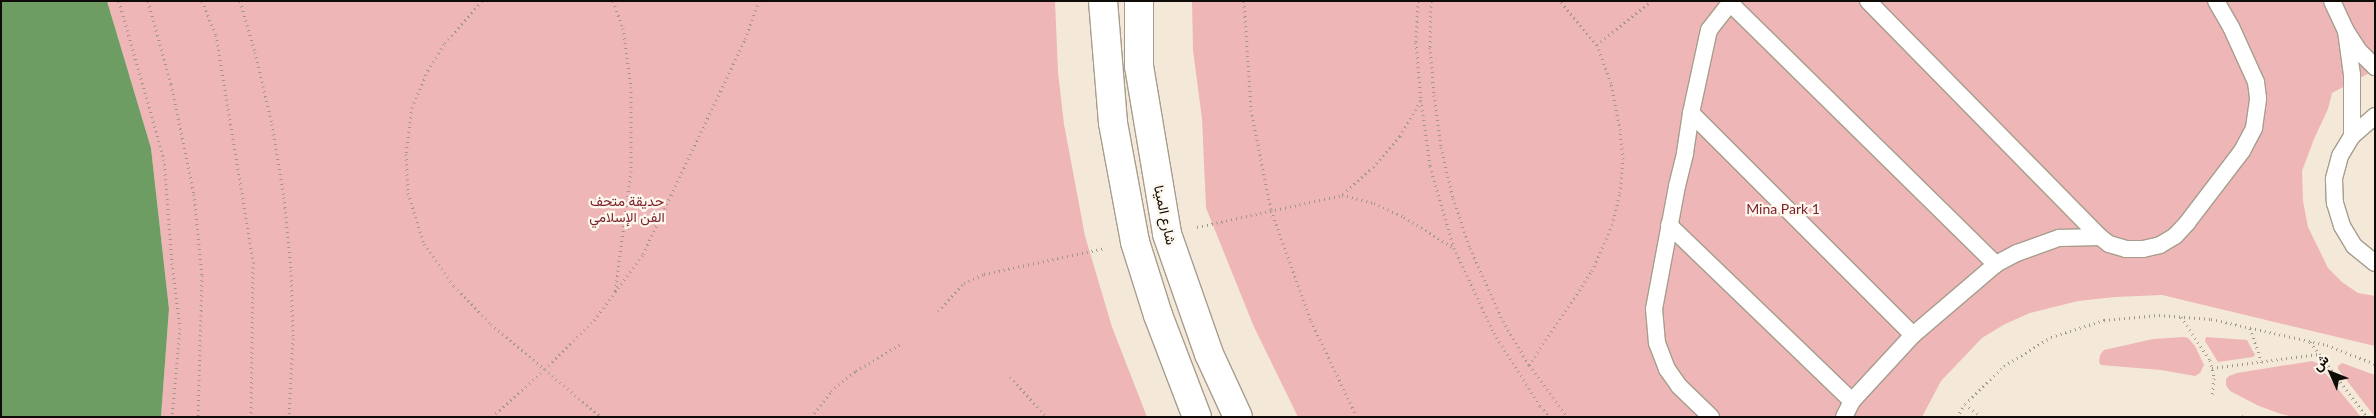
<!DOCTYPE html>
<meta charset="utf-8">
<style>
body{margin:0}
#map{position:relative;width:2376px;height:418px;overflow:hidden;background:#f4e9d8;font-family:Lato,Vazirmatn,sans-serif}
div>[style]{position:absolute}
.green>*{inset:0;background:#eeb6b6}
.water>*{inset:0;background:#6e9d64}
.path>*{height:3px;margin-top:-1.5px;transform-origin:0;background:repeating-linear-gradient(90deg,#9f978a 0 1px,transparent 0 5px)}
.roads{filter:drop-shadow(1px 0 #a79d8d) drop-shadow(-1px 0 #a79d8d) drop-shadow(0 1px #a79d8d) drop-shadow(0 -1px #a79d8d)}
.lane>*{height:16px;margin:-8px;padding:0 8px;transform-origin:8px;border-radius:8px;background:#fff}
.street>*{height:28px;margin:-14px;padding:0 14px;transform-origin:14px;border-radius:14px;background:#fff}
span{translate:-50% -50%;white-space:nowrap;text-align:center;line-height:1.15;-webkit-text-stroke:4.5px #fef7ed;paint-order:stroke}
.park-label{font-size:14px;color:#7b1f29}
.street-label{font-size:14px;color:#0f0c07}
.frame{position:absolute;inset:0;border:2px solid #0f0c07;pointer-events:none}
.north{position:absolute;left:2306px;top:348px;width:50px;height:50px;-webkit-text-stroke:4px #fef7ed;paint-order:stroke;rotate:314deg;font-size:14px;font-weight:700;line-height:20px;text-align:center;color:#0f0c07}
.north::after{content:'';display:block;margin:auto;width:18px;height:22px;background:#0f0c07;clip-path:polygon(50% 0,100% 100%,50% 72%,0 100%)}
</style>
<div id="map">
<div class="green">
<div style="clip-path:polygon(107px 1px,1055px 1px,1058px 72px,1064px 124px,1085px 236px,1112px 327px,1147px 417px,161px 417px,169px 309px,151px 148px)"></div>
<div style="clip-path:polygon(1192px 1px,2375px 1px,2375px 70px,2332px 93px,2328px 109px,2314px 139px,2302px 171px,2303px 201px,2308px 227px,2328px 268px,2342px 282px,2358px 293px,2375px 296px,2375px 346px,2162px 295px,2115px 297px,2078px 301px,2030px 313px,2005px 324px,1982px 338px,1941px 381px,1922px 417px,1298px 417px,1254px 327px,1206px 208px,1202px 119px,1193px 50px)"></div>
<div style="clip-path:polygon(2184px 337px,2188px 338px,2195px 346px,2204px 365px,2200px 373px,2195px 376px,2161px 370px,2101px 365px,2099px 362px,2100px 355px,2104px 350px,2153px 339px)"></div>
<div style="clip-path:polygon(2206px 337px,2247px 340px,2255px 355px,2253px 357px,2218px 362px,2205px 341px)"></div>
<div style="clip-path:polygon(2312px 361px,2317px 363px,2361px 417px,2294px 417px,2281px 414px,2259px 406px,2230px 391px,2226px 385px,2226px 379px,2229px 376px,2237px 373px)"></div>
<div style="clip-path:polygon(2342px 363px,2375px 375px,2375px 417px,2338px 369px,2338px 366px)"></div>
</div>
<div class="water">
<div style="clip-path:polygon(1px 1px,107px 1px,151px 148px,169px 309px,161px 417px,1px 417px)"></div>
</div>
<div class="path">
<div style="left:119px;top:1px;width:164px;rotate:74.1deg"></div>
<div style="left:164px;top:159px;width:104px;rotate:85.6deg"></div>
<div style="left:172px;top:263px;width:65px;rotate:83deg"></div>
<div style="left:180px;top:328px;width:89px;rotate:95.1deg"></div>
<div style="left:148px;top:1px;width:86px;rotate:74.5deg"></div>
<div style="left:171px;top:84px;width:112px;rotate:78.2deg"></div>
<div style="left:194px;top:194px;width:81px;rotate:84.4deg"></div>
<div style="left:202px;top:275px;width:142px;rotate:91.6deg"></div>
<div style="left:202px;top:1px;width:37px;rotate:68deg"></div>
<div style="left:216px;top:35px;width:230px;rotate:80.7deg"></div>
<div style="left:253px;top:262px;width:155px;rotate:90.7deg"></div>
<div style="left:240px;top:1px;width:53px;rotate:73.6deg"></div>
<div style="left:255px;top:52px;width:74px;rotate:76.7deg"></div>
<div style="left:272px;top:124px;width:74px;rotate:80.7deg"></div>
<div style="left:284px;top:197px;width:73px;rotate:84.5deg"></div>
<div style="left:291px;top:270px;width:68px;rotate:88.3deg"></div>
<div style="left:293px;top:338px;width:79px;rotate:92.9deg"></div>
<div style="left:482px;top:1px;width:57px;rotate:131.5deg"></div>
<div style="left:444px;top:44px;width:31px;rotate:122deg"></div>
<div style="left:428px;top:70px;width:40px;rotate:113.4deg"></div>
<div style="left:412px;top:107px;width:47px;rotate:97.3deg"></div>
<div style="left:406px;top:154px;width:39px;rotate:87deg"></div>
<div style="left:408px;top:193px;width:53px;rotate:72.6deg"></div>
<div style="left:424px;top:244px;width:52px;rotate:54.5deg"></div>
<div style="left:454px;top:286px;width:53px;rotate:45.8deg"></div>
<div style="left:491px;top:324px;width:144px;rotate:40.2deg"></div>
<div style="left:613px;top:1px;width:29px;rotate:70deg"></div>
<div style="left:623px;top:28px;width:60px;rotate:82.3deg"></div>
<div style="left:631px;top:87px;width:84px;rotate:90deg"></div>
<div style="left:631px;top:171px;width:123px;rotate:97.5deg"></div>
<div style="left:1244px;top:1px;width:109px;rotate:86.3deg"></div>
<div style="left:1251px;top:110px;width:102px;rotate:78.7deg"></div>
<div style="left:1271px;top:210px;width:118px;rotate:70.2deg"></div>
<div style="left:1311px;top:321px;width:106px;rotate:64.4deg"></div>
<div style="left:1418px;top:1px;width:41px;rotate:92.8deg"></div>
<div style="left:1416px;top:42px;width:58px;rotate:85.1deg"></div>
<div style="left:1421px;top:100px;width:67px;rotate:82.2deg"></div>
<div style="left:1430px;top:166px;width:85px;rotate:73.7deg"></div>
<div style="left:1454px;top:248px;width:94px;rotate:64.8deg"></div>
<div style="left:1494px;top:333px;width:86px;rotate:57.8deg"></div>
<div style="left:1540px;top:406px;width:15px;rotate:48deg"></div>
<div style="left:1431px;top:1px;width:46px;rotate:91.2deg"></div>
<div style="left:1430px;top:47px;width:48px;rotate:85.2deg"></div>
<div style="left:1434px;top:95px;width:52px;rotate:82.3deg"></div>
<div style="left:1441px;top:147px;width:52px;rotate:76.8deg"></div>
<div style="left:1453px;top:198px;width:53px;rotate:71.2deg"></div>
<div style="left:1470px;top:248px;width:80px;rotate:65.7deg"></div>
<div style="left:1503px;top:321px;width:51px;rotate:59.4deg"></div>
<div style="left:1529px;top:365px;width:64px;rotate:53.8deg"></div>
<div style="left:1597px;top:45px;width:70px;rotate:-39.2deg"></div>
<div style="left:1343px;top:194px;width:40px;rotate:-42deg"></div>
<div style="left:1373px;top:167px;width:41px;rotate:-48.9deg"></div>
<div style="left:1400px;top:136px;width:42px;rotate:-59.7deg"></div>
<div style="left:1197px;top:227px;width:148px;rotate:-12.4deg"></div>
<div style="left:1342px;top:195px;width:33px;rotate:14deg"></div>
<div style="left:1374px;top:203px;width:33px;rotate:25deg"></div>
<div style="left:1404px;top:217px;width:59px;rotate:31.8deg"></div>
<div style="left:938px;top:311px;width:38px;rotate:-47deg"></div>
<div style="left:964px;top:283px;width:22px;rotate:-24deg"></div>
<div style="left:984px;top:274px;width:124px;rotate:-12.1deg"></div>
<div style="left:2181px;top:317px;width:52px;rotate:56deg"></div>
<div style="left:2210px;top:360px;width:18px;rotate:77deg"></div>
<div style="left:2214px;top:378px;width:19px;rotate:96deg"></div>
<div style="left:2250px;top:328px;width:36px;rotate:71deg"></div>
<div style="left:2310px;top:342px;width:94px;rotate:52.8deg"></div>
<div style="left:1529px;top:365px;width:113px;rotate:-56.2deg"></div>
<div style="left:1592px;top:271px;width:50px;rotate:-66.5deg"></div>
<div style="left:1612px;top:225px;width:33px;rotate:-76deg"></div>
<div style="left:1620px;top:193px;width:34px;rotate:-85deg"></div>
<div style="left:1623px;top:159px;width:29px;rotate:-96deg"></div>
<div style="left:1620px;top:130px;width:48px;rotate:-100.8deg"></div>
<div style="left:1611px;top:83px;width:40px;rotate:-110.2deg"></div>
<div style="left:1597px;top:45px;width:57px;rotate:-130.1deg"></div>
<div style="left:2212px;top:368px;width:108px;rotate:-7.5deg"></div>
<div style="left:1010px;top:377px;width:54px;rotate:47.2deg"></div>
<div style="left:1965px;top:404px;width:21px;rotate:37deg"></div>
<div style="left:2242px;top:416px;width:4px;rotate:14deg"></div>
<div style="left:492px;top:417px;width:72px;rotate:-42.2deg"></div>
<div style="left:545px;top:369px;width:69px;rotate:-45deg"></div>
<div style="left:594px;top:320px;width:82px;rotate:-53.4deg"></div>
<div style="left:643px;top:254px;width:238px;rotate:-64.6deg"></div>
<div style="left:745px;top:39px;width:40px;rotate:-69.8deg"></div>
<div style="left:811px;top:417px;width:33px;rotate:-52deg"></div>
<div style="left:831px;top:391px;width:32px;rotate:-39deg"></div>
<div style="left:856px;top:371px;width:54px;rotate:-31.3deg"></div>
<div style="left:1957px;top:417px;width:15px;rotate:-58deg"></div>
<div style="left:1965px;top:404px;width:54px;rotate:-44.3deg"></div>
<div style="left:2004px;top:366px;width:55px;rotate:-31.7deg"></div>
<div style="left:2051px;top:337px;width:56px;rotate:-17.8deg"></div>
<div style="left:2104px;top:320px;width:55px;rotate:-5.2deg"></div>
<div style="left:2159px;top:315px;width:52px;rotate:4.4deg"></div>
<div style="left:2211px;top:319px;width:119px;rotate:12.6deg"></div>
<div style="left:2327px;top:345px;width:52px;rotate:21.6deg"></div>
</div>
<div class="roads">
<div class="lane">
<div style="left:1868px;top:1px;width:331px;rotate:45.5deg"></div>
<div style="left:2100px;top:237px;width:11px;rotate:38deg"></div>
<div style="left:2109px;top:244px;width:18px;rotate:16deg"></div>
<div style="left:2126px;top:249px;width:17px"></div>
<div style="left:2143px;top:249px;width:17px;rotate:-13deg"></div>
<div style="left:2160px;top:245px;width:17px;rotate:-31deg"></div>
<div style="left:2175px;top:236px;width:18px;rotate:-47deg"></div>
<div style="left:2187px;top:223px;width:91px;rotate:-52.6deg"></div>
<div style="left:2242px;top:151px;width:26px;rotate:-62deg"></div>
<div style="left:2254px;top:128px;width:30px;rotate:-82deg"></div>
<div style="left:2258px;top:98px;width:16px;rotate:-97deg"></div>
<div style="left:2256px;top:82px;width:60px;rotate:-114.4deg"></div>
<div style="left:2231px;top:27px;width:30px;rotate:-120deg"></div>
<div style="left:2332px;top:1px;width:33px;rotate:65deg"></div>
<div style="left:2346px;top:31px;width:24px;rotate:57deg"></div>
<div style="left:2359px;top:51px;width:23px;rotate:45deg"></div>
<div style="left:2346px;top:31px;width:44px;rotate:82.2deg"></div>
<div style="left:2352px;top:75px;width:61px;rotate:90deg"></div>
<div style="left:1691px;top:113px;width:314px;rotate:45deg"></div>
<div style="left:2375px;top:116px;width:30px;rotate:139deg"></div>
<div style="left:2352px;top:136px;width:23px;rotate:121deg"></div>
<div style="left:2340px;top:156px;width:24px;rotate:105deg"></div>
<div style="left:2334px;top:179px;width:24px;rotate:88deg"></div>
<div style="left:2335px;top:203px;width:24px;rotate:73deg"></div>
<div style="left:2342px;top:226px;width:23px;rotate:59deg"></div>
<div style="left:2354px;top:246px;width:27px;rotate:39deg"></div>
<div style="left:1669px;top:225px;width:254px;rotate:43.9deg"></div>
<div style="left:1711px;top:417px;width:45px;rotate:-135.9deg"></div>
<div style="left:1679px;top:386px;width:21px;rotate:-125deg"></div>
<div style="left:1667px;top:369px;width:28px;rotate:-111deg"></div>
<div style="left:1657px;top:343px;width:34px;rotate:-95deg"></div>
<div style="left:1654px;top:309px;width:125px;rotate:-79.4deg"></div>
<div style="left:1677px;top:186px;width:34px;rotate:-76deg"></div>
<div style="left:1685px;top:153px;width:40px;rotate:-81.5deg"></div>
<div style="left:1691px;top:113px;width:85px;rotate:-77.8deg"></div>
<div style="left:1709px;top:30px;width:34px;rotate:-52deg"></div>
<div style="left:1730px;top:3px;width:373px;rotate:44.5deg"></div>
<div style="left:1844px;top:417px;width:18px;rotate:-63deg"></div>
<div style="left:1852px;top:401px;width:90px;rotate:-47.3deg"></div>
<div style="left:1913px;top:335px;width:109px;rotate:-40.5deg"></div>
<div style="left:1996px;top:264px;width:24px;rotate:-28deg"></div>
<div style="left:2017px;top:253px;width:45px;rotate:-19.7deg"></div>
<div style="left:2059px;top:238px;width:41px;rotate:-1.4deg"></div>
</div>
<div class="street">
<div style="left:1103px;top:1px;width:122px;rotate:85.3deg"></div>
<div style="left:1113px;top:123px;width:121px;rotate:79.5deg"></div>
<div style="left:1135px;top:242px;width:77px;rotate:72.5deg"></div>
<div style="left:1158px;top:315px;width:109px;rotate:69.1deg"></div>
<div style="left:1139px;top:1px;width:65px;rotate:90deg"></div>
<div style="left:1139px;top:66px;width:170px;rotate:80.5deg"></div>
<div style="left:1167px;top:234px;width:127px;rotate:70.7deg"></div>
<div style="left:1209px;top:354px;width:69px;rotate:65.3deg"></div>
</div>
</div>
<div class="park-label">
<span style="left:627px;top:209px">حديقة متحف<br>الفن الإسلامي</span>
<span style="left:1783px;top:209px">Mina Park 1</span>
</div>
<div class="street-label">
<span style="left:1165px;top:215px;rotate:78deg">شارع المينا</span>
</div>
<div class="frame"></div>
<div class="north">ش</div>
</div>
